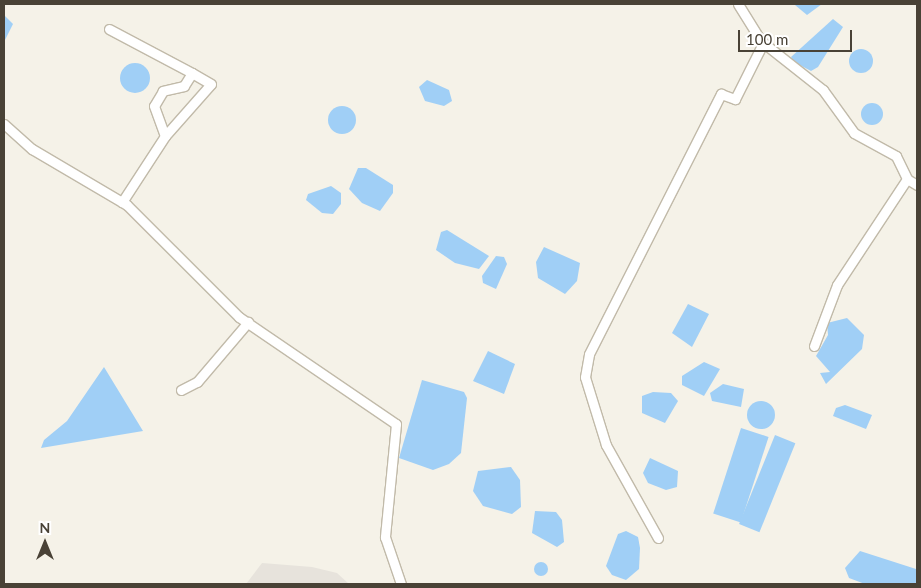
<!DOCTYPE html>
<style>
body{margin:0}
#map{position:relative;width:921px;height:588px;overflow:hidden;background:#f5f2e8;font-family:Lato,sans-serif}
div>[style]{position:absolute}
.industrial>*{inset:0;background:#e7e3dc}
.water>*{inset:0;background:#a0cff6;transform-origin:0 0}
.round{border-radius:50%}
.roads{filter:drop-shadow(1px 0 #c1baa9) drop-shadow(-1px 0 #c1baa9) drop-shadow(0 1px #c1baa9) drop-shadow(0 -1px #c1baa9)}
.minor>*{height:9px;margin:-4.5px;padding:0 4.5px;transform-origin:4.5px;border-radius:4.5px;background:#fff}
span{translate:-50% -50%;white-space:nowrap;text-align:center;line-height:1.15;-webkit-text-stroke:5px #fff;paint-order:stroke}
.frame{position:absolute;inset:0;border:5px solid #494236;pointer-events:none}
.north{position:absolute;left:20px;top:518px;width:50px;height:50px;-webkit-text-stroke:4px #fff;paint-order:stroke;rotate:0deg;font-size:14px;font-weight:700;line-height:20px;text-align:center;color:#494236}
.north::after{content:'';display:block;margin:auto;width:18px;height:22px;background:#494236;clip-path:polygon(50% 0,100% 100%,50% 72%,0 100%)}
.scale{position:absolute;left:738px;top:30px;width:114px;height:22px;box-sizing:border-box;border:2px solid #494236;border-top:0;padding-left:6px;font-size:15px;line-height:18px;white-space:nowrap;color:#494236;-webkit-text-stroke:4px #fff;paint-order:stroke}
</style>
<div id="map">
<div class="industrial">
<div style="clip-path:polygon(262px 563px,312px 567px,337px 573px,349px 584px,246px 584px)"></div>
</div>
<div class="water">
<div style="clip-path:polygon(822px 4px,807px 15px,795px 5px,795px 4px)"></div>
<div style="clip-path:polygon(4px 15px,13px 24px,4px 42px)"></div>
<div style="clip-path:polygon(833px 19px,843px 27px,818px 67px,811px 71px,794px 62px,791px 57px)"></div>
<div class="round" style="left:849px;top:49px;width:24px;height:24px"></div>
<div class="round" style="left:120px;top:63px;width:30px;height:30px"></div>
<div style="clip-path:polygon(427px 80px,449px 90px,452px 101px,444px 106px,425px 101px,419px 87px)"></div>
<div class="round" style="left:861px;top:103px;width:22px;height:22px"></div>
<div class="round" style="left:328px;top:106px;width:28px;height:28px"></div>
<div style="clip-path:polygon(358px 168px,366px 168px,393px 185px,393px 193px,380px 211px,362px 203px,349px 189px)"></div>
<div style="clip-path:polygon(331px 186px,341px 193px,341px 204px,333px 214px,322px 213px,306px 200px,308px 194px)"></div>
<div style="clip-path:polygon(447px 230px,489px 256px,479px 269px,455px 263px,436px 250px,441px 232px)"></div>
<div style="clip-path:polygon(544px 247px,580px 263px,577px 281px,565px 294px,538px 278px,536px 262px)"></div>
<div style="clip-path:polygon(496px 256px,504px 257px,507px 264px,496px 289px,483px 283px,482px 276px)"></div>
<div style="clip-path:polygon(688px 304px,709px 314px,692px 347px,672px 333px)"></div>
<div style="clip-path:polygon(847px 318px,864px 335px,862px 349px,826px 384px,820px 373px,830px 372px,816px 356px,828px 335px,827px 323px)"></div>
<div style="clip-path:polygon(488px 351px,515px 364px,504px 394px,473px 381px)"></div>
<div style="clip-path:polygon(704px 362px,720px 369px,704px 396px,682px 385px,682px 376px)"></div>
<div style="clip-path:polygon(104px 367px,143px 431px,41px 448px,44px 440px,67px 421px)"></div>
<div style="clip-path:polygon(422px 380px,464px 392px,467px 398px,461px 453px,449px 464px,433px 470px,399px 458px)"></div>
<div style="clip-path:polygon(723px 384px,744px 389px,741px 407px,712px 401px,710px 393px)"></div>
<div style="clip-path:polygon(653px 392px,671px 393px,678px 401px,665px 423px,642px 413px,642px 396px)"></div>
<div class="round" style="left:747px;top:401px;width:28px;height:28px"></div>
<div style="clip-path:polygon(845px 405px,872px 415px,866px 429px,833px 416px,836px 408px)"></div>
<div style="left:741px;top:428px;width:29px;height:90px;rotate:18deg"></div>
<div style="left:775px;top:435px;width:22px;height:96px;rotate:22deg"></div>
<div style="clip-path:polygon(650px 458px,678px 471px,677px 487px,666px 490px,648px 483px,643px 473px)"></div>
<div style="clip-path:polygon(511px 467px,520px 480px,521px 507px,512px 514px,483px 506px,473px 491px,478px 471px)"></div>
<div style="clip-path:polygon(535px 511px,556px 512px,562px 520px,564px 542px,557px 547px,532px 533px)"></div>
<div style="clip-path:polygon(626px 531px,638px 537px,640px 548px,639px 569px,626px 580px,612px 575px,606px 566px,618px 534px)"></div>
<div style="clip-path:polygon(860px 551px,916px 569px,916px 584px,865px 584px,849px 578px,845px 568px)"></div>
<div class="round" style="left:534px;top:562px;width:14px;height:14px"></div>
</div>
<div class="roads">
<div class="minor">
<div style="left:738px;top:4px;width:44px;rotate:58.1deg"></div>
<div style="left:761px;top:41px;width:79px;rotate:38.3deg"></div>
<div style="left:823px;top:90px;width:53px;rotate:54.2deg"></div>
<div style="left:854px;top:133px;width:48px;rotate:28.7deg"></div>
<div style="left:896px;top:156px;width:25px;rotate:64deg"></div>
<div style="left:907px;top:179px;width:12px;rotate:31deg"></div>
<div style="left:109px;top:29px;width:94px;rotate:27.9deg"></div>
<div style="left:192px;top:73px;width:15px;rotate:122deg"></div>
<div style="left:184px;top:86px;width:22px;rotate:167deg"></div>
<div style="left:163px;top:91px;width:17px;rotate:121deg"></div>
<div style="left:154px;top:106px;width:32px;rotate:70deg"></div>
<div style="left:165px;top:136px;width:79px;rotate:123.1deg"></div>
<div style="left:4px;top:124px;width:38px;rotate:42deg"></div>
<div style="left:32px;top:149px;width:110px;rotate:30.5deg"></div>
<div style="left:127px;top:205px;width:158px;rotate:45deg"></div>
<div style="left:239px;top:317px;width:190px;rotate:34.3deg"></div>
<div style="left:396px;top:424px;width:114px;rotate:95.6deg"></div>
<div style="left:385px;top:537px;width:50px;rotate:71.2deg"></div>
<div style="left:165px;top:136px;width:69px;rotate:-48.5deg"></div>
<div style="left:211px;top:84px;width:22px;rotate:-150deg"></div>
<div style="left:814px;top:346px;width:65px;rotate:-69.3deg"></div>
<div style="left:837px;top:285px;width:127px;rotate:-56.6deg"></div>
<div style="left:181px;top:390px;width:18px;rotate:-27deg"></div>
<div style="left:197px;top:382px;width:79px;rotate:-49.6deg"></div>
<div style="left:658px;top:538px;width:107px;rotate:-119.2deg"></div>
<div style="left:606px;top:445px;width:71px;rotate:-107.2deg"></div>
<div style="left:585px;top:377px;width:23px;rotate:-80deg"></div>
<div style="left:589px;top:354px;width:292px;rotate:-63.1deg"></div>
<div style="left:721px;top:94px;width:15px;rotate:20deg"></div>
<div style="left:735px;top:99px;width:63px;rotate:-63.4deg"></div>
</div>
</div>
<div class="frame"></div>
<div class="north">N</div>
<div class="scale">100 m</div>
</div>
